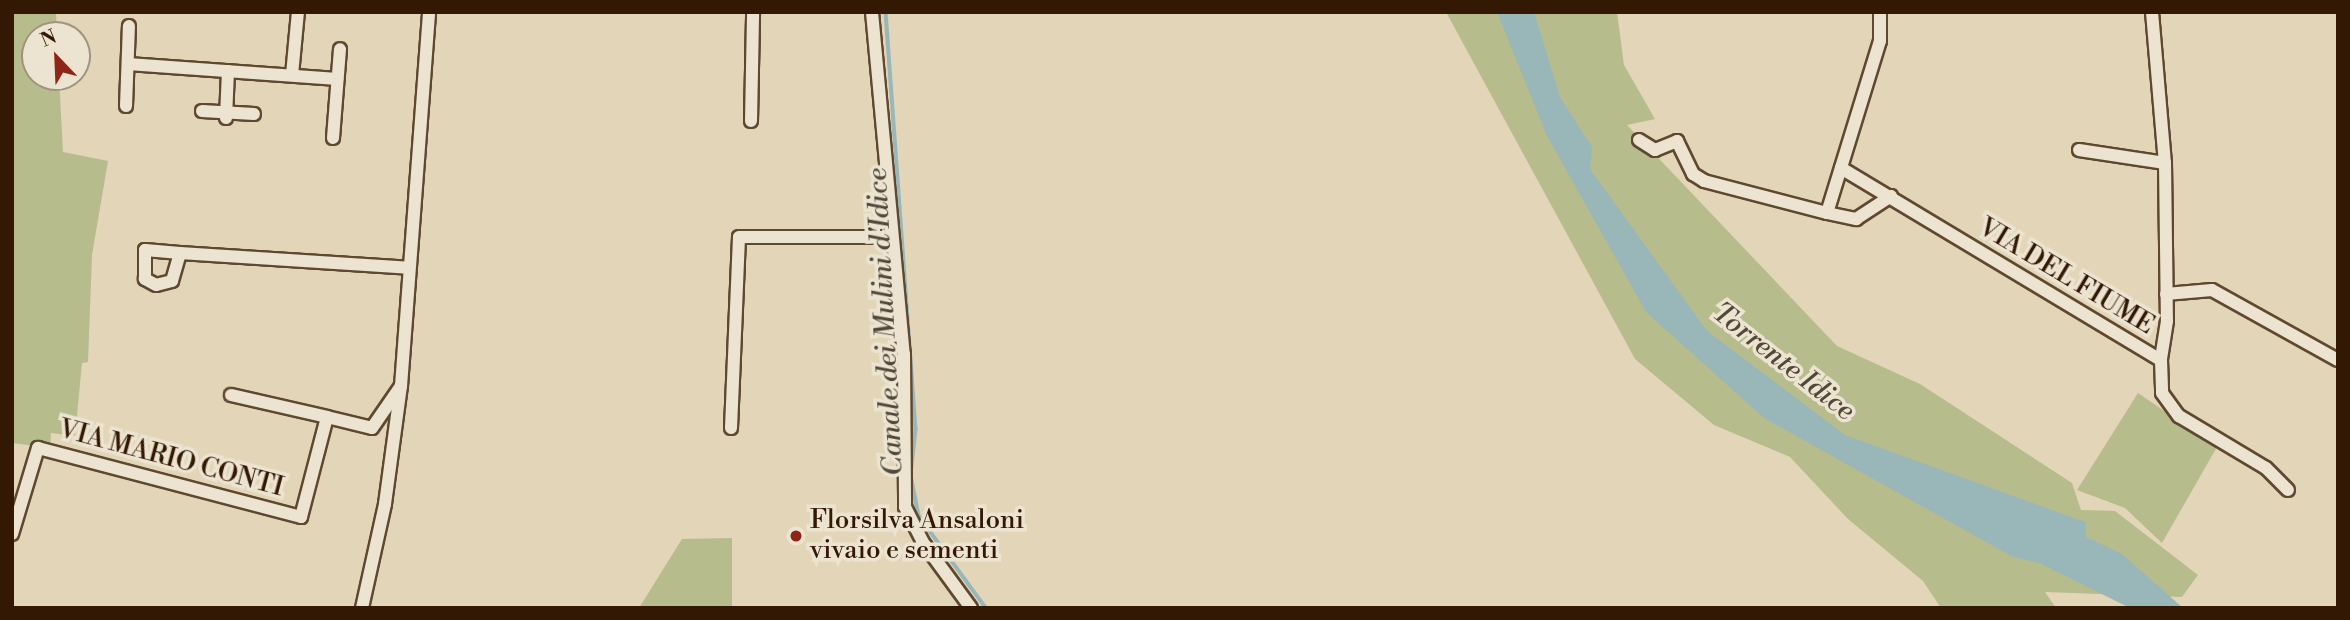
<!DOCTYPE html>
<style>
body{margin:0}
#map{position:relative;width:2350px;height:620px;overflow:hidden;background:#e2d5b8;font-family:"Libre Bodoni",serif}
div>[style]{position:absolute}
.green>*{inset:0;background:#b7bc8c}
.water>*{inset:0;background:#99b6b9}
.stream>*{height:3.5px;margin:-1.75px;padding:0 1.75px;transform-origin:1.75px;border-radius:1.75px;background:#99b6b9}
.roads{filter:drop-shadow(2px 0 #5f4830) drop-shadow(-2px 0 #5f4830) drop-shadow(0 2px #5f4830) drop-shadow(0 -2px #5f4830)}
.minor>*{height:12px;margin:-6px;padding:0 6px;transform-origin:6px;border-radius:6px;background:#ece4d1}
.dots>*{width:19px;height:19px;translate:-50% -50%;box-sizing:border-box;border:4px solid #ece4d1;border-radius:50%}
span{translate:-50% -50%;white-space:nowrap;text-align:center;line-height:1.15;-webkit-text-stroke:7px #ece4d1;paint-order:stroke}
.street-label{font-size:26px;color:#331903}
.poi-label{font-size:26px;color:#331903}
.left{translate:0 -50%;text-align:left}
.water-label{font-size:28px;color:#52483a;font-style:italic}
.frame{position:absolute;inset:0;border:14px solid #331903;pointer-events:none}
.north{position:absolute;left:21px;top:21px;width:70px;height:70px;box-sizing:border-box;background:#ece4d1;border:2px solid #a2937f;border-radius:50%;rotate:337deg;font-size:19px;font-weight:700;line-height:28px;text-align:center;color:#331903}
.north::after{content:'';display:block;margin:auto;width:24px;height:32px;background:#8f2418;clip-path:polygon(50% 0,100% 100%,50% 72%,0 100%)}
</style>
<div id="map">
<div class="green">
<div style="clip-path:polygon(12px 12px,56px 12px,57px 35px,35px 35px,35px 77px,59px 77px,63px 152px,108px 161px,92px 255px,88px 362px,82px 363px,75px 436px,51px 433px,50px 448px,12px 443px)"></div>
<div style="clip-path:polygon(1446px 12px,1617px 12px,1624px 65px,1655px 119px,1627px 125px,1837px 346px,1920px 384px,2072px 483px,2081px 510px,2115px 511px,2198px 575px,2182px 597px,2045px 592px,2056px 608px,1941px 608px,1923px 581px,1848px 519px,1790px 457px,1714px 425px,1635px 359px)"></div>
<div style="clip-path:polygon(2138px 393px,2217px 447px,2162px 543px,2125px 508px,2077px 490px)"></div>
<div style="clip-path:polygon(732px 538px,732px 608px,639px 608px,682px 539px)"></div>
</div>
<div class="water">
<div style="clip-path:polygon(1497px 12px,1534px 12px,1560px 97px,1592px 147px,1590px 169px,1707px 331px,1845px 435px,2085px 522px,2086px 537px,2122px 554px,2183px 608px,2130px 608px,2039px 563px,2013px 557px,1764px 418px,1646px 312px,1547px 136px)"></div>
</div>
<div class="stream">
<div style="left:886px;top:12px;width:418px;rotate:85.9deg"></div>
<div style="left:916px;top:429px;width:46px;rotate:96.2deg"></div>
<div style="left:911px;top:475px;width:42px;rotate:79deg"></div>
<div style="left:919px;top:516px;width:114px;rotate:53.9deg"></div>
</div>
<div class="roads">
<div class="minor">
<div style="left:872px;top:12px;width:343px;rotate:84.7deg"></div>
<div style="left:904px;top:354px;width:153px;rotate:89.6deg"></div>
<div style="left:905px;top:507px;width:38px;rotate:63deg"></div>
<div style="left:922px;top:541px;width:83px;rotate:53.8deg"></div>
<div style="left:2152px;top:12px;width:152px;rotate:85.1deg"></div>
<div style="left:2165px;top:163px;width:158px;rotate:89.3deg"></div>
<div style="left:2167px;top:321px;width:39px;rotate:99deg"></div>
<div style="left:128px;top:64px;width:210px;rotate:4.1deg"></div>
<div style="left:292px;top:75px;width:63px;rotate:-84.6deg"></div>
<div style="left:126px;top:106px;width:80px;rotate:-87.9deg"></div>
<div style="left:202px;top:111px;width:52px;rotate:3.3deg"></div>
<div style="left:226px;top:118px;width:47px;rotate:-87.6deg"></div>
<div style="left:751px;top:121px;width:109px;rotate:-88.9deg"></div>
<div style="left:333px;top:138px;width:89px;rotate:-85.5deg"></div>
<div style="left:1639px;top:140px;width:19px;rotate:32deg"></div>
<div style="left:1655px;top:150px;width:24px;rotate:-22deg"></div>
<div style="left:1677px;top:141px;width:37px;rotate:64deg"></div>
<div style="left:1693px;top:174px;width:13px;rotate:32deg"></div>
<div style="left:1704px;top:181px;width:127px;rotate:14.6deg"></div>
<div style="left:1827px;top:213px;width:30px;rotate:12deg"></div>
<div style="left:1856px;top:219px;width:42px;rotate:-33.3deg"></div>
<div style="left:2079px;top:150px;width:87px;rotate:8.6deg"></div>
<div style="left:1841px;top:168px;width:373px;rotate:31deg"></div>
<div style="left:2161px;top:360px;width:33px;rotate:88deg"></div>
<div style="left:2162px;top:393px;width:29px;rotate:54deg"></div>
<div style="left:2179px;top:416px;width:101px;rotate:30.9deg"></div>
<div style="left:2266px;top:468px;width:31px;rotate:45deg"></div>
<div style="left:1827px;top:213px;width:180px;rotate:-72.9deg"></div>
<div style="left:1880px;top:41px;width:29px;rotate:-90deg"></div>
<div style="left:145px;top:250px;width:35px;rotate:5deg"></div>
<div style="left:180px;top:253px;width:29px;rotate:106deg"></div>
<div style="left:172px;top:281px;width:16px;rotate:166deg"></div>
<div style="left:156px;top:285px;width:13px;rotate:-151deg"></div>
<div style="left:145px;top:279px;width:29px;rotate:-90deg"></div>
<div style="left:180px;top:253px;width:229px;rotate:3.7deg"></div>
<div style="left:2166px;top:294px;width:46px;rotate:-5deg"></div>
<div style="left:2212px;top:290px;width:144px;rotate:29.1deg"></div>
<div style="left:231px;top:395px;width:98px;rotate:12.9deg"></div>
<div style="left:731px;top:428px;width:191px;rotate:-87.6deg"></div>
<div style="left:739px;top:237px;width:153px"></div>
<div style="left:12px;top:534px;width:90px;rotate:-73.2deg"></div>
<div style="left:38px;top:448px;width:272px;rotate:14.7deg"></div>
<div style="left:301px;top:517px;width:103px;rotate:-75.4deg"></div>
<div style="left:327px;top:417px;width:46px;rotate:13.7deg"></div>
<div style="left:372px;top:428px;width:51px;rotate:-55.4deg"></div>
<div style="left:362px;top:608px;width:107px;rotate:-77.5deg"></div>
<div style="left:385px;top:504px;width:119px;rotate:-82.3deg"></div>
<div style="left:401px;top:386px;width:375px;rotate:-85.7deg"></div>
</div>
</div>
<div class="dots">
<div style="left:796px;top:536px;background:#8f2418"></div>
</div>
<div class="street-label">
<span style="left:2066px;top:277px;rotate:31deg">VIA DEL FIUME</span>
<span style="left:171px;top:459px;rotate:15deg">VIA MARIO CONTI</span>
</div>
<div class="poi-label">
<span class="left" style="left:810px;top:536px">Florsilva Ansaloni<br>vivaio e sementi</span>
</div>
<div class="water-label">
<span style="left:886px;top:322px;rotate:-93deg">Canale dei Mulini d'Idice</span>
<span style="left:1783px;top:362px;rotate:38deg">Torrente Idice</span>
</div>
<div class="frame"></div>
<div class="north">N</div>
</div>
